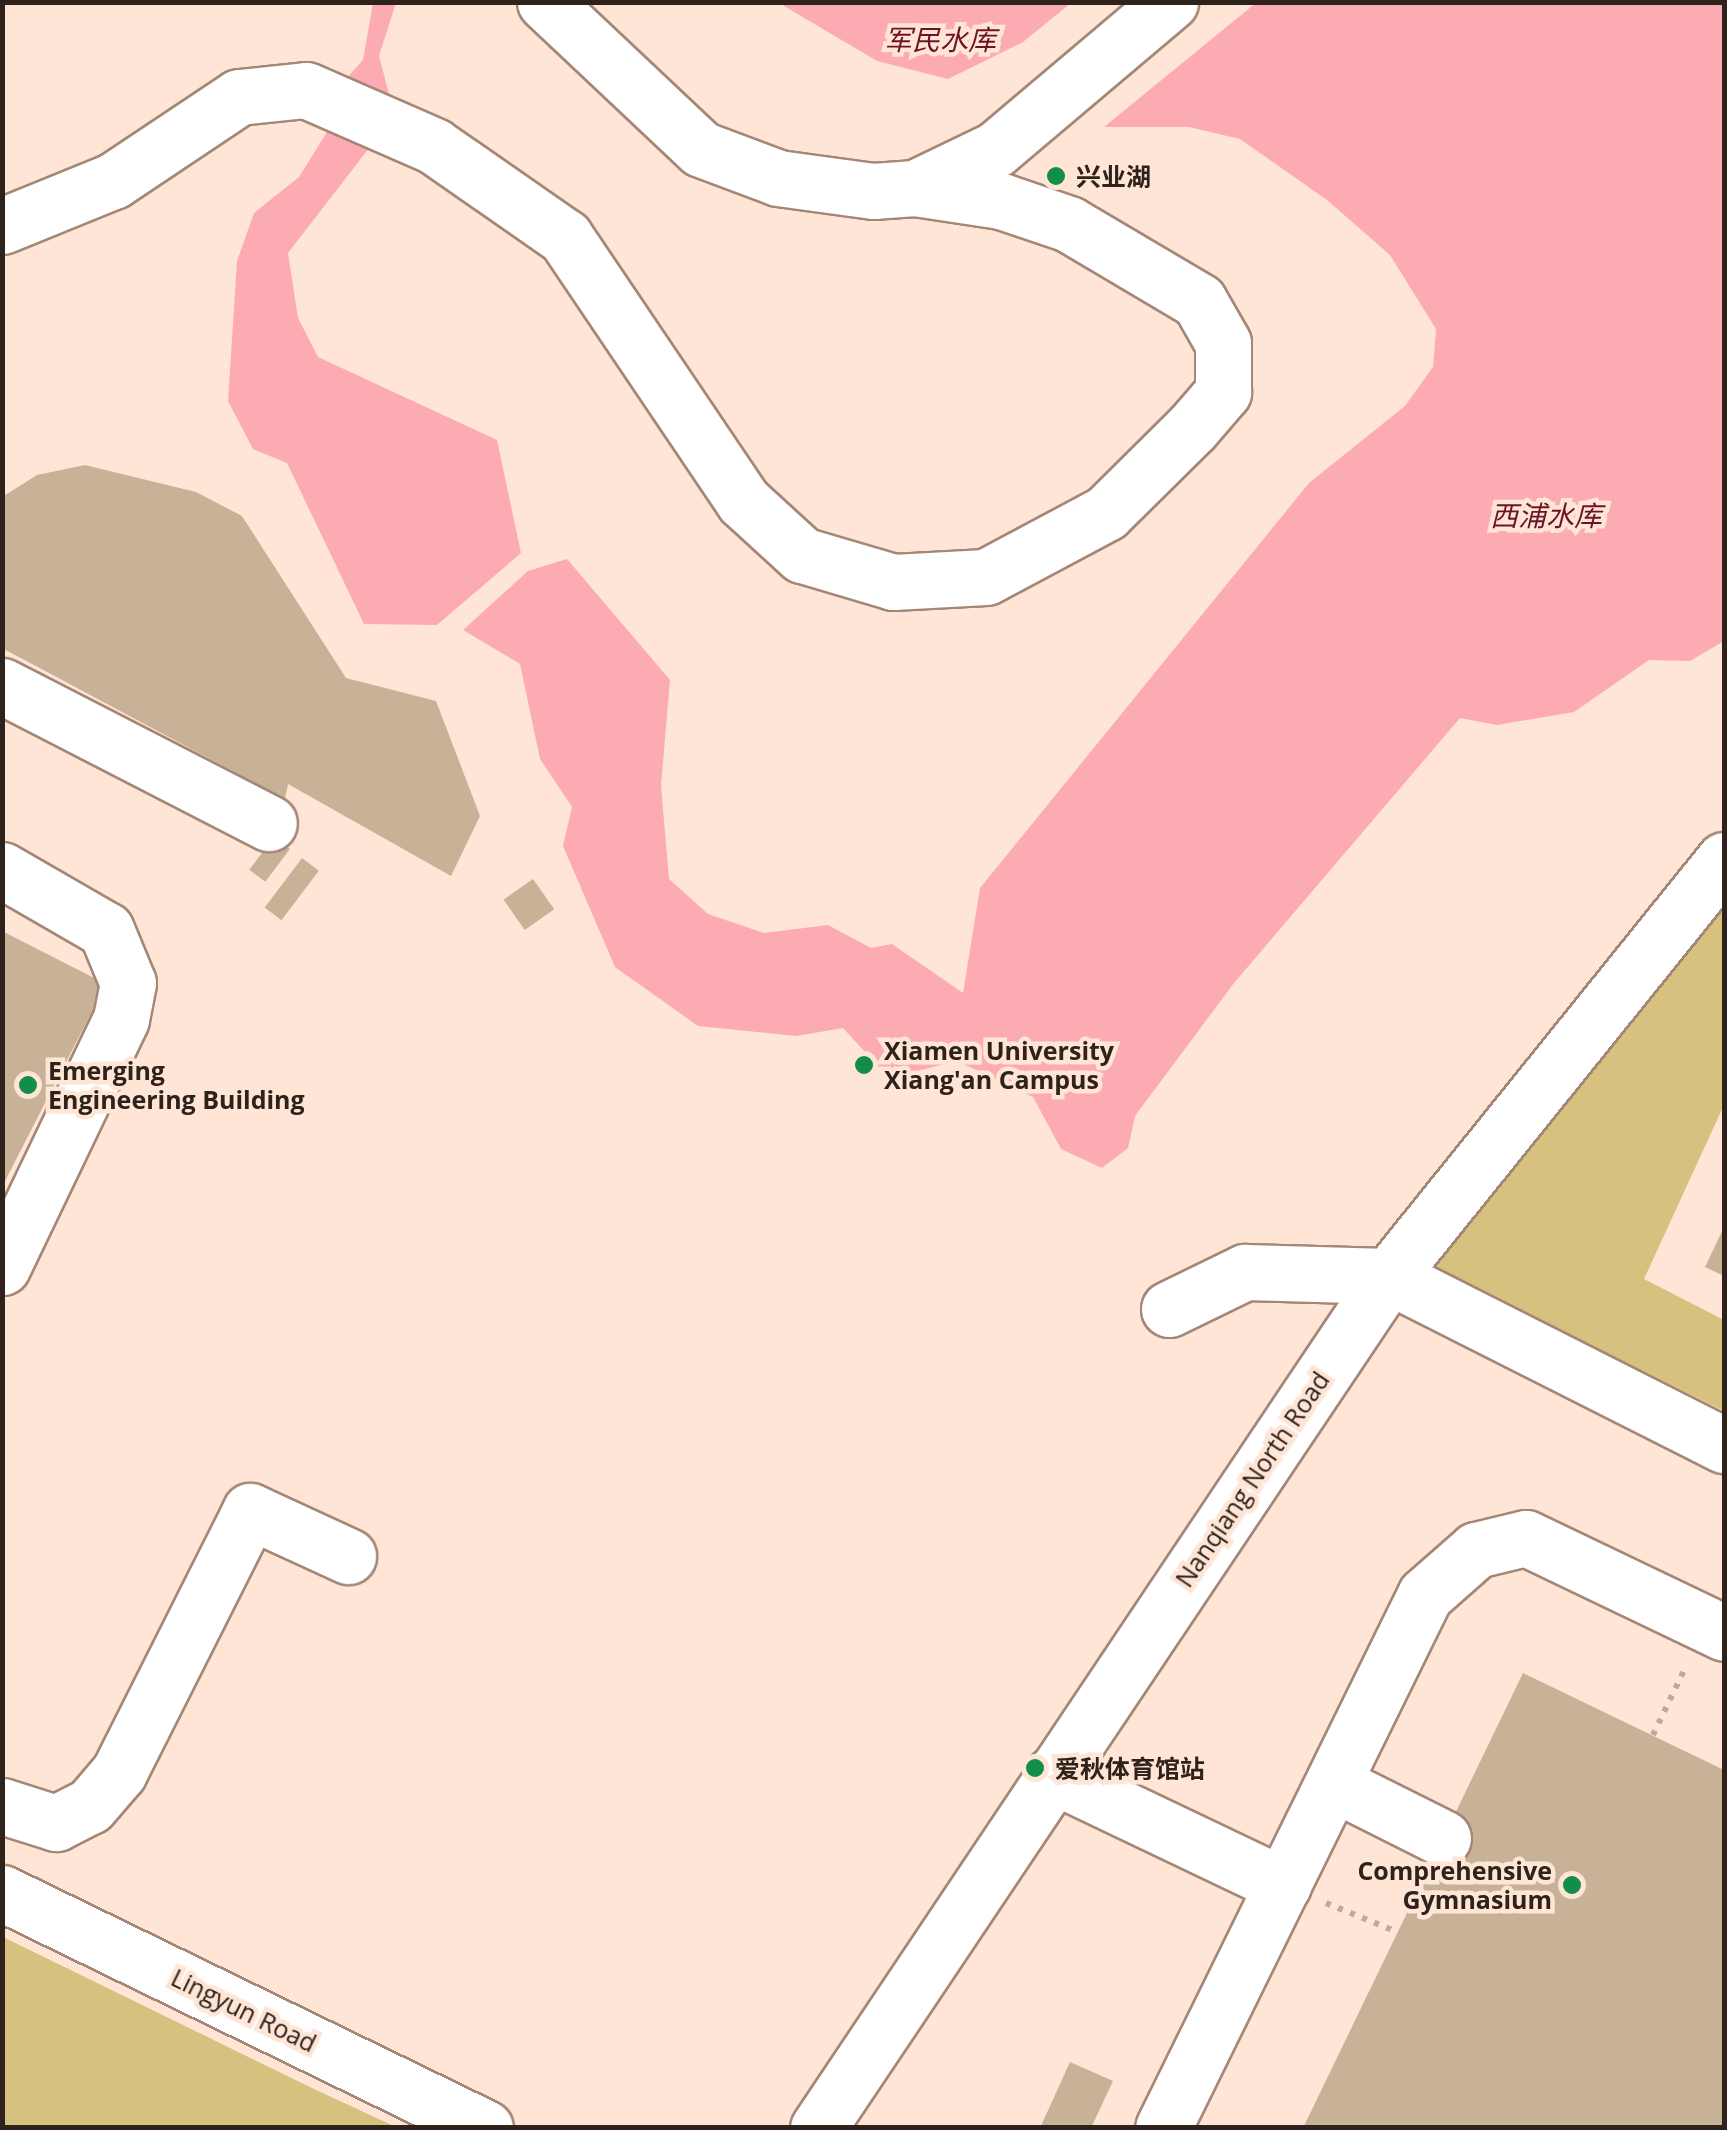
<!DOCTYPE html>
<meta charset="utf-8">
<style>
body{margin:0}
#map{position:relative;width:1727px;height:2130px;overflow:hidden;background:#fee5d5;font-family:"Open Sans","Noto Sans SC",sans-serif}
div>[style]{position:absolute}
.green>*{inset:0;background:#d6c17e}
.water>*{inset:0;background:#fdabb2}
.building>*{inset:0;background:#c7b298;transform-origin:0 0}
.path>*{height:6px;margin-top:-3px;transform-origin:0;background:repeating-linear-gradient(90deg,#bea99b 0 5px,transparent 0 13px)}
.roads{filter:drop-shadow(2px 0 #a48776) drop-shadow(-2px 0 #a48776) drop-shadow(0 2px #a48776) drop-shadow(0 -2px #a48776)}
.minor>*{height:55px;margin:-27.5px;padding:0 27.5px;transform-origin:27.5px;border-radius:27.5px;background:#fff}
.dots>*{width:28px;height:28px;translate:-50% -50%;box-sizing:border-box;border:5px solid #fee5d5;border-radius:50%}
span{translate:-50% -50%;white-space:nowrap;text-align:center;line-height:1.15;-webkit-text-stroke:9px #fee5d5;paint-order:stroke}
.poi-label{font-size:25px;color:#2e221b;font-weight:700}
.left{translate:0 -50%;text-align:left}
.right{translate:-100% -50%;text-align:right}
.street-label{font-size:25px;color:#2e221b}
.water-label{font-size:28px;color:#6c1327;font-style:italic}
.frame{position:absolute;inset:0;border:5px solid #2e221b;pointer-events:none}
</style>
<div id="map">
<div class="green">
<div style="clip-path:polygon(1724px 908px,1724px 1105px,1644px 1279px,1724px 1320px,1724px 1411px,1433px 1267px)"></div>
<div style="clip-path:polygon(3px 1937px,314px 2089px,396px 2127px,3px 2127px)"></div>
</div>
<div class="water">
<div style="clip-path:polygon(1257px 2px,1724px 3px,1724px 641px,1690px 661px,1649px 660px,1574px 712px,1497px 725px,1460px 718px,1234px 983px,1135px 1116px,1128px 1148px,1102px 1168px,1061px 1149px,1033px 1097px,957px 1061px,889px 1078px,843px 1028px,796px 1036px,698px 1026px,615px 967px,563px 846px,572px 807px,540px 759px,520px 664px,463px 630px,528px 571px,567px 559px,670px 680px,661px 786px,669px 879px,708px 914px,764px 933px,828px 925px,871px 948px,892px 944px,963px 993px,980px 888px,1309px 483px,1405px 406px,1433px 367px,1436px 329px,1390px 255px,1327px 200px,1240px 139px,1189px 127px,1104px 127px)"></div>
<div style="clip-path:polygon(373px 3px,396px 3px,379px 56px,390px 98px,380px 134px,288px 253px,298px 318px,318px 357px,497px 440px,521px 553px,437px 625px,364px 624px,287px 463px,253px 449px,228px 401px,237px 261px,254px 213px,299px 177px,332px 124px,344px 81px,363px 60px)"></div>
<div style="clip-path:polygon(779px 3px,1071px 2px,1071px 3px,1023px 42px,948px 79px,877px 61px)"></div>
</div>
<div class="building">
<div style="clip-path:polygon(85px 465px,196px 492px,242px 516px,346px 678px,436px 701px,480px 816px,451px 876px,288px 784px,285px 799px,2px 648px,2px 497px,37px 475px)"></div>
<div style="left:274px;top:837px;width:20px;height:41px;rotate:37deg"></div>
<div style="left:302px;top:858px;width:21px;height:62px;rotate:37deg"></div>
<div style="left:533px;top:879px;width:37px;height:36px;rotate:55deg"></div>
<div style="clip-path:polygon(2px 931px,106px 984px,2px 1187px)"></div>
<div style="clip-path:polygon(1724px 1227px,1724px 1276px,1705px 1267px)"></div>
<div style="clip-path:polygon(1523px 1673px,1724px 1770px,1724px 2128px,1303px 2128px)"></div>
<div style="clip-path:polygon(1070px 2062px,1113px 2081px,1091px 2128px,1040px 2128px)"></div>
</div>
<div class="path">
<div style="left:1653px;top:1735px;width:76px;rotate:-64.4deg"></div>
<div style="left:1326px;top:1903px;width:77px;rotate:22.2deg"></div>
</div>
<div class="roads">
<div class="minor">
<div style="left:545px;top:2px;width:214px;rotate:43.3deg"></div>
<div style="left:701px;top:149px;width:82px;rotate:20.6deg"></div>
<div style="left:778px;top:178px;width:96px;rotate:7.8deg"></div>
<div style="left:873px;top:191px;width:42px;rotate:-4.1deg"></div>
<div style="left:915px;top:188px;width:90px;rotate:-25.7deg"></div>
<div style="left:996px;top:149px;width:228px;rotate:-40.2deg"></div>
<div style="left:2px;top:226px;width:120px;rotate:-22.1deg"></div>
<div style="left:113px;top:181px;width:151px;rotate:-33.7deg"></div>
<div style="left:239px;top:97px;width:67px;rotate:-6deg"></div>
<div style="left:306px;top:90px;width:140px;rotate:23.6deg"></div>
<div style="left:434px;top:146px;width:160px;rotate:34.8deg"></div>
<div style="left:565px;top:237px;width:318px;rotate:56deg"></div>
<div style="left:743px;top:501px;width:80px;rotate:42.5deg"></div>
<div style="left:802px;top:555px;width:95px;rotate:16.5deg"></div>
<div style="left:893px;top:582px;width:93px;rotate:-3.1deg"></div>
<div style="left:986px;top:577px;width:136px;rotate:-28.1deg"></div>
<div style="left:1106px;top:513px;width:121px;rotate:-44.7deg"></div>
<div style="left:1192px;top:428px;width:48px;rotate:-49.3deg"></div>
<div style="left:1223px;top:392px;width:49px;rotate:-90deg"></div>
<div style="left:1223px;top:343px;width:48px;rotate:-119.7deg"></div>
<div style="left:1199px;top:301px;width:151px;rotate:-149.4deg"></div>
<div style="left:1069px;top:224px;width:72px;rotate:-161.3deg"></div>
<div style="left:1001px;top:201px;width:87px;rotate:-171.4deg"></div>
<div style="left:2px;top:686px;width:300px;rotate:27.2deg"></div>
<div style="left:2px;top:870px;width:120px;rotate:30deg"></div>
<div style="left:106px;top:930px;width:57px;rotate:67.5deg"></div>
<div style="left:128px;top:983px;width:37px;rotate:101deg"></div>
<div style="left:121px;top:1019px;width:275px;rotate:115.6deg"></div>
<div style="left:1169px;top:1309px;width:85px;rotate:-26deg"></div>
<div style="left:1245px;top:1272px;width:144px;rotate:1.6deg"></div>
<div style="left:1389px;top:1276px;width:375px;rotate:26.8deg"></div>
<div style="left:1052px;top:1775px;width:256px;rotate:25.5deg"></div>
<div style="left:1333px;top:1783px;width:123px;rotate:26.6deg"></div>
<div style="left:2px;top:1806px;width:57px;rotate:17.5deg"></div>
<div style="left:56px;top:1823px;width:38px;rotate:-27deg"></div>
<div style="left:90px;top:1806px;width:45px;rotate:-49.5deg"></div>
<div style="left:119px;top:1772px;width:292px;rotate:-63.3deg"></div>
<div style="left:250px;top:1511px;width:108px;rotate:24.7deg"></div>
<div style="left:2px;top:1893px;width:537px;rotate:25.94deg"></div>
<div style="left:818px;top:2128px;width:1026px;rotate:-56.17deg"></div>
<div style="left:1389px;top:1276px;width:534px;rotate:-51.16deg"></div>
<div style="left:1163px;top:2128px;width:594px;rotate:-63.82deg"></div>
<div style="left:1425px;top:1595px;width:68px;rotate:-41.4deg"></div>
<div style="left:1476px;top:1550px;width:51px;rotate:-13.5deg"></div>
<div style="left:1526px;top:1538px;width:220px;rotate:25.6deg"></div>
</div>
</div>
<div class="dots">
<div style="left:1056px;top:176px;background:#148d48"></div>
<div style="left:864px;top:1065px;background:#148d48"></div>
<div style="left:28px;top:1085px;background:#148d48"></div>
<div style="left:1035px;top:1768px;background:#148d48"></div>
<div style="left:1572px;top:1885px;background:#148d48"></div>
</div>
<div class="poi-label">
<span class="left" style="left:1076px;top:176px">兴业湖</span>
<span class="left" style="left:884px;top:1065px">Xiamen University<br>Xiang'an Campus</span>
<span class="left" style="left:48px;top:1085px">Emerging<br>Engineering Building</span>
<span class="left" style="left:1055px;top:1768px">爱秋体育馆站</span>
<span class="right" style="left:1552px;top:1885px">Comprehensive<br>Gymnasium</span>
</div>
<div class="street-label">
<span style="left:1252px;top:1479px;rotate:-56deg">Nanqiang North Road</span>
<span style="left:244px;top:2010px;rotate:26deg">Lingyun Road</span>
</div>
<div class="water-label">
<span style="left:940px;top:39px">军民水库</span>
<span style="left:1546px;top:515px">西浦水库</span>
</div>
<div class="frame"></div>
</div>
